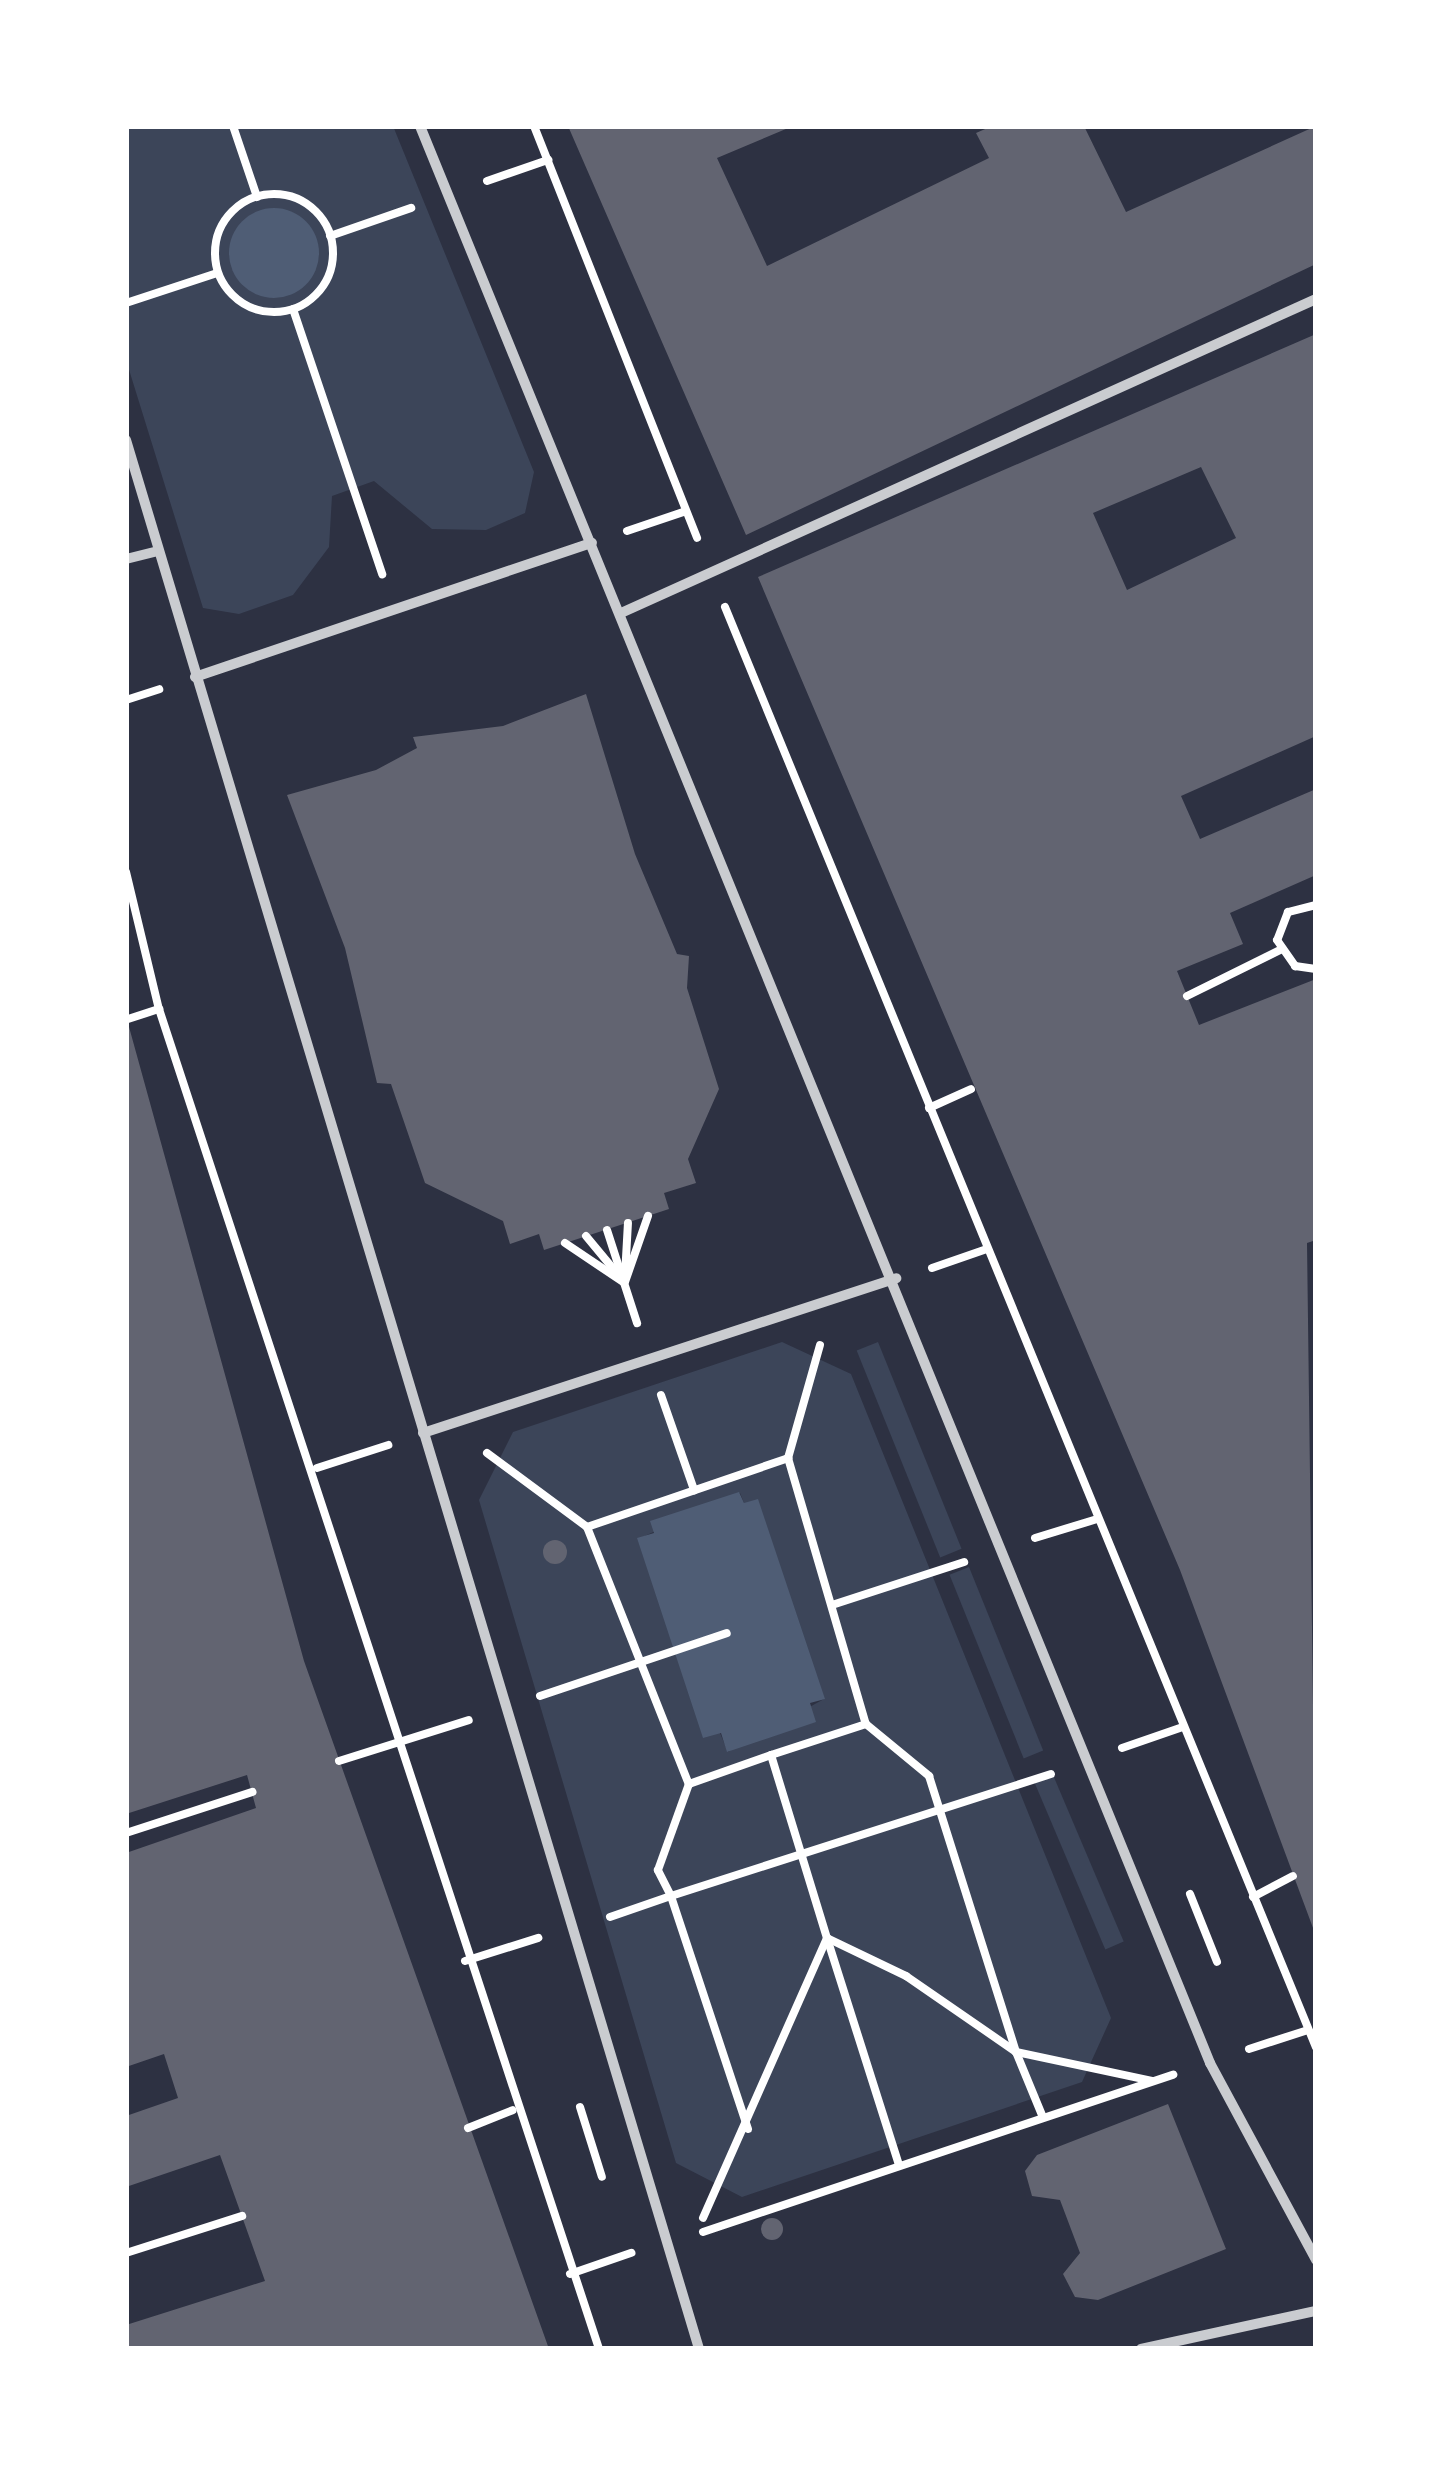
<!DOCTYPE html>
<style>
body{margin:0}
#map{position:relative;width:1442px;height:2475px;overflow:hidden;background:#2d3142;font-family:"Fira Sans Condensed",sans-serif}
div>[style]{position:absolute}
.green>*{inset:0;background:#3c4559;transform-origin:0 0}
.water>*{inset:0;background:#4f5d75}
.round{border-radius:50%}
.building>*{inset:0;background:#626471}
.path>*{height:8px;margin:-4px;padding:0 4px;transform-origin:4px;border-radius:4px;background:#fff}
.path>.ring{margin:-4px;padding:0;box-sizing:content-box;background:none;border:8px solid #fff;border-radius:50%}
.pedestrian>*{height:10px;margin:-5px;padding:0 5px;transform-origin:5px;border-radius:5px;background:#caccd0}
span{translate:-50% -50%;white-space:nowrap;text-align:center;line-height:1.15;-webkit-text-stroke:9px #fff;paint-order:stroke}
.frame{position:absolute;inset:0;border:129px solid #fff;pointer-events:none}
</style>
<div id="map">
<div class="green">
<div style="clip-path:polygon(126px 126px,393px 126px,534px 472px,525px 513px,486px 530px,432px 529px,374px 481px,332px 496px,329px 547px,293px 595px,239px 614px,203px 608px,126px 360px)"></div>
<div style="clip-path:polygon(evenodd,782px 1342px,851px 1374px,1111px 2018px,1082px 2082px,742px 2197px,676px 2163px,479px 1500px,513px 1432px,782px 1342px,740px 1493px,824px 1699px,728px 1752px,638px 1539px,740px 1493px)"></div>
<div style="left:878px;top:1342px;width:223px;height:23px;rotate:68deg"></div>
<div style="left:969px;top:1567px;width:198px;height:21px;rotate:68deg"></div>
<div style="left:1053px;top:1775px;width:181px;height:20px;rotate:67deg"></div>
</div>
<div class="water">
<div class="round" style="left:229px;top:208px;width:90px;height:90px"></div>
<div style="clip-path:polygon(739px 1492px,744px 1503px,758px 1499px,825px 1699px,810px 1703px,816px 1722px,727px 1752px,721px 1733px,703px 1738px,637px 1538px,654px 1533px,650px 1521px)"></div>
</div>
<div class="building">
<div style="clip-path:polygon(568px 126px,793px 126px,717px 158px,767px 266px,989px 158px,976px 133px,992px 126px,1084px 126px,1126px 212px,1316px 126px,1316px 264px,746px 535px)"></div>
<div style="clip-path:polygon(evenodd,1316px 334px,1316px 736px,1181px 796px,1200px 839px,1316px 789px,1316px 875px,1230px 913px,1243px 944px,1177px 971px,1199px 1025px,1316px 979px,1316px 1240px,1307px 1243px,1316px 1936px,1180px 1570px,758px 577px,1316px 334px,1201px 467px,1236px 538px,1127px 590px,1093px 513px,1201px 467px)"></div>
<div style="clip-path:polygon(586px 694px,635px 854px,677px 954px,689px 956px,687px 988px,719px 1089px,688px 1159px,696px 1183px,664px 1193px,669px 1209px,544px 1250px,539px 1234px,510px 1244px,503px 1221px,425px 1183px,391px 1084px,377px 1083px,345px 948px,287px 795px,376px 770px,417px 748px,413px 737px,503px 726px)"></div>
<div style="clip-path:polygon(126px 1016px,304px 1661px,549px 2349px,126px 2349px,126px 2325px,265px 2281px,220px 2155px,126px 2187px,126px 2116px,178px 2098px,164px 2054px,126px 2067px,126px 1853px,256px 1808px,247px 1775px,126px 1814px)"></div>
<div class="round" style="left:543px;top:1540px;width:24px;height:24px"></div>
<div style="clip-path:polygon(1168px 2104px,1226px 2249px,1098px 2300px,1075px 2297px,1063px 2274px,1080px 2253px,1060px 2200px,1032px 2196px,1025px 2171px,1037px 2155px)"></div>
<div class="round" style="left:761px;top:2218px;width:22px;height:22px"></div>
</div>
<div class="path">
<div style="left:233px;top:126px;width:75px;rotate:71.3deg"></div>
<div style="left:534px;top:126px;width:443px;rotate:68.4deg"></div>
<div style="left:487px;top:181px;width:65px;rotate:-19deg"></div>
<div class="ring" style="left:215px;top:194px;width:110px;height:110px"></div>
<div style="left:330px;top:236px;width:86px;rotate:-19.1deg"></div>
<div style="left:126px;top:303px;width:96px;rotate:-18.2deg"></div>
<div style="left:293px;top:309px;width:280px;rotate:71.4deg"></div>
<div style="left:627px;top:531px;width:62px;rotate:-18.7deg"></div>
<div style="left:725px;top:607px;width:1557px;rotate:67.69deg"></div>
<div style="left:126px;top:700px;width:35px;rotate:-18deg"></div>
<div style="left:126px;top:872px;width:141px;rotate:76.5deg"></div>
<div style="left:159px;top:1009px;width:1410px;rotate:71.82deg"></div>
<div style="left:1316px;top:905px;width:29px;rotate:166deg"></div>
<div style="left:1288px;top:912px;width:30px;rotate:111deg"></div>
<div style="left:1277px;top:940px;width:32px;rotate:55deg"></div>
<div style="left:1295px;top:966px;width:21px;rotate:8deg"></div>
<div style="left:1187px;top:996px;width:104px;rotate:-26.3deg"></div>
<div style="left:128px;top:1019px;width:33px;rotate:-18deg"></div>
<div style="left:929px;top:1108px;width:46px;rotate:-24.3deg"></div>
<div style="left:607px;top:1230px;width:98px;rotate:72.1deg"></div>
<div style="left:586px;top:1236px;width:53px;rotate:50.3deg"></div>
<div style="left:565px;top:1243px;width:70px;rotate:33.9deg"></div>
<div style="left:932px;top:1268px;width:58px;rotate:-19.1deg"></div>
<div style="left:625px;top:1276px;width:53px;rotate:-86.8deg"></div>
<div style="left:625px;top:1282px;width:70px;rotate:-70.8deg"></div>
<div style="left:820px;top:1345px;width:117px;rotate:105.8deg"></div>
<div style="left:788px;top:1458px;width:277px;rotate:73.7deg"></div>
<div style="left:661px;top:1395px;width:101px;rotate:70.8deg"></div>
<div style="left:487px;top:1453px;width:124px;rotate:36.5deg"></div>
<div style="left:587px;top:1527px;width:277px;rotate:68.4deg"></div>
<div style="left:317px;top:1468px;width:75px;rotate:-17.9deg"></div>
<div style="left:587px;top:1527px;width:213px;rotate:-18.9deg"></div>
<div style="left:1035px;top:1538px;width:65px;rotate:-17deg"></div>
<div style="left:832px;top:1605px;width:139px;rotate:-18deg"></div>
<div style="left:540px;top:1696px;width:197px;rotate:-18.6deg"></div>
<div style="left:1122px;top:1748px;width:65px;rotate:-19deg"></div>
<div style="left:771px;top:1755px;width:100px;rotate:-18.1deg"></div>
<div style="left:866px;top:1724px;width:82px;rotate:39.5deg"></div>
<div style="left:929px;top:1776px;width:289px;rotate:72.5deg"></div>
<div style="left:1016px;top:2052px;width:139px;rotate:12deg"></div>
<div style="left:339px;top:1761px;width:136px;rotate:-17.5deg"></div>
<div style="left:126px;top:1833px;width:133px;rotate:-18deg"></div>
<div style="left:1190px;top:1894px;width:73px;rotate:68.3deg"></div>
<div style="left:1253px;top:1897px;width:45px;rotate:-27.7deg"></div>
<div style="left:610px;top:1917px;width:65px;rotate:-19deg"></div>
<div style="left:671px;top:1896px;width:29px;rotate:-117deg"></div>
<div style="left:658px;top:1870px;width:91px;rotate:-70.2deg"></div>
<div style="left:689px;top:1784px;width:87px;rotate:-19.5deg"></div>
<div style="left:771px;top:1755px;width:191px;rotate:73deg"></div>
<div style="left:827px;top:1938px;width:306px;rotate:113.9deg"></div>
<div style="left:465px;top:1961px;width:77px;rotate:-17.5deg"></div>
<div style="left:1249px;top:2049px;width:62px;rotate:-17.9deg"></div>
<div style="left:580px;top:2107px;width:73px;rotate:72.6deg"></div>
<div style="left:468px;top:2128px;width:48px;rotate:-21.8deg"></div>
<div style="left:748px;top:2129px;width:245px;rotate:-108.3deg"></div>
<div style="left:671px;top:1896px;width:399px;rotate:-17.8deg"></div>
<div style="left:899px;top:2165px;width:238px;rotate:-107.6deg"></div>
<div style="left:827px;top:1938px;width:88px;rotate:25.7deg"></div>
<div style="left:906px;top:1976px;width:134px;rotate:34.6deg"></div>
<div style="left:1016px;top:2052px;width:68px;rotate:67.6deg"></div>
<div style="left:703px;top:2232px;width:496px;rotate:-18.5deg"></div>
<div style="left:126px;top:2253px;width:122px;rotate:-17.7deg"></div>
<div style="left:570px;top:2274px;width:65px;rotate:-19deg"></div>
</div>
<div class="pedestrian">
<div style="left:420px;top:126px;width:2092px;rotate:67.81deg"></div>
<div style="left:1210px;top:2063px;width:224px;rotate:61.7deg"></div>
<div style="left:126px;top:440px;width:1993px;rotate:73.29deg"></div>
<div style="left:126px;top:559px;width:32px;rotate:-14deg"></div>
<div style="left:621px;top:613px;width:763px;rotate:-24.31deg"></div>
<div style="left:195px;top:677px;width:419px;rotate:-18.7deg"></div>
<div style="left:423px;top:1433px;width:498px;rotate:-18.1deg"></div>
<div style="left:1141px;top:2349px;width:179px;rotate:-12.3deg"></div>
</div>
<div class="frame"></div>
</div>
